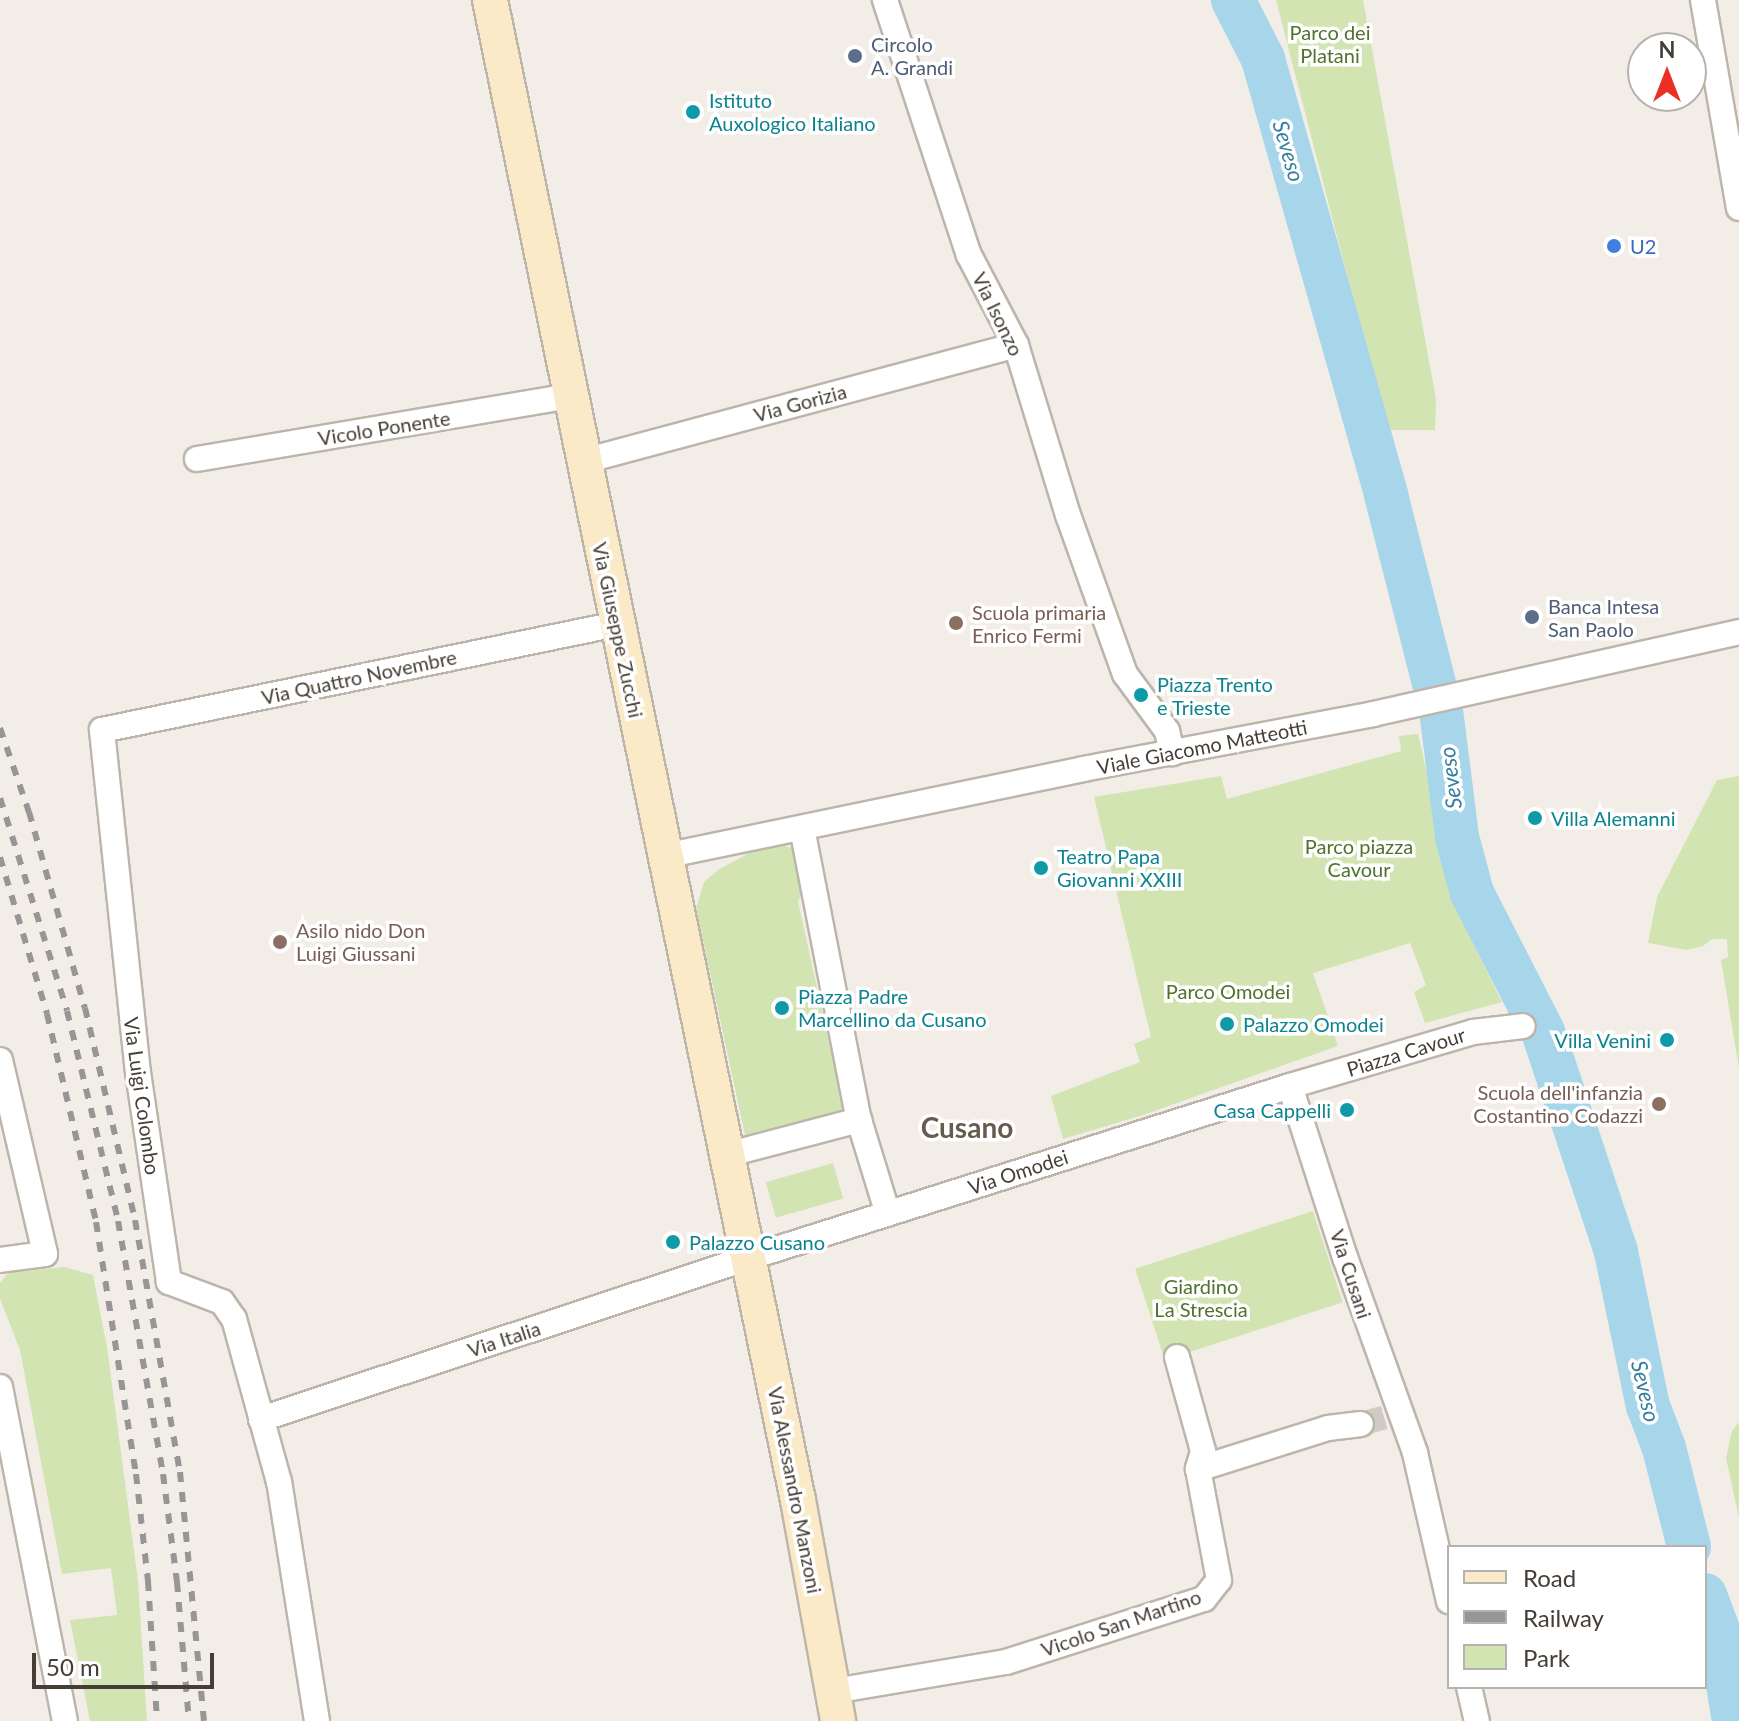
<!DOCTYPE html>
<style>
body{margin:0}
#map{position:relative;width:1739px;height:1721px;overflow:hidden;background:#f2eee7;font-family:Lato,sans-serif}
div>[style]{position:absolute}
.green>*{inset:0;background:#d2e4b2;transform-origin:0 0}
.river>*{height:44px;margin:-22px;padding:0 22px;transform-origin:22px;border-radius:22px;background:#a7d6eb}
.street-tunnel>*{height:24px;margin-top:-12px;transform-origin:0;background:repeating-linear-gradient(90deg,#cfcbc4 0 24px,transparent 0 36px)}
.roads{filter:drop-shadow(2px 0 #bdb5aa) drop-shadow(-2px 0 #bdb5aa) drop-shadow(0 2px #bdb5aa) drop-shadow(0 -2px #bdb5aa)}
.street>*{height:24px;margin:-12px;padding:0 12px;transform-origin:12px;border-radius:12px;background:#fff}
.secondary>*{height:34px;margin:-17px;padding:0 17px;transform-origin:17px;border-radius:17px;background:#fbeac8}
.rail>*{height:6px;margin-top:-3px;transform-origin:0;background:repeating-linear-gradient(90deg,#969696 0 10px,transparent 0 20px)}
.dots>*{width:22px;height:22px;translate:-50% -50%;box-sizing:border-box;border:4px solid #fff;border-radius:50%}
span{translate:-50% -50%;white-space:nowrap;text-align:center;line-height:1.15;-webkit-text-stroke:7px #fff;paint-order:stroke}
.park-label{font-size:20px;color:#4e732d}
.service-label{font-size:20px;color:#4e5e75}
.left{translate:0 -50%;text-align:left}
.culture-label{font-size:20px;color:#0d838f}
.right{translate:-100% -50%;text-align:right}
.shop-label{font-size:20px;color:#366cbe}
.street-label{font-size:20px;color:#453e36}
.education-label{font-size:20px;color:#785e54}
.water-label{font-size:22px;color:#347ea2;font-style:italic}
.district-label{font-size:28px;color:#675b4e;font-weight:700}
.legend{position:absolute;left:1447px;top:1545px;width:260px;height:144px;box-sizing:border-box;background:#fff;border:2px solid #b5b2af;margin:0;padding:10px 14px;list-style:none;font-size:24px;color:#453e36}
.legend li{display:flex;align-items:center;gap:16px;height:40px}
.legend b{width:40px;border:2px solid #b5b2af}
.north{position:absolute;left:1627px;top:32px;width:80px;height:80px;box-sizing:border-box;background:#fff;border:2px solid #b5b2af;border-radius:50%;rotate:0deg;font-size:22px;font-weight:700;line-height:32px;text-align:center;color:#453e36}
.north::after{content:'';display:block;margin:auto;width:28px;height:36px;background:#ec2f24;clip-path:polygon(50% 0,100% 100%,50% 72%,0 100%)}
.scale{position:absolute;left:32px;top:1653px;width:182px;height:36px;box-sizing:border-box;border:4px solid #453e36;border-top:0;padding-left:10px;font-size:24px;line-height:28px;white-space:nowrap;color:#453e36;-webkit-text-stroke:6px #fff;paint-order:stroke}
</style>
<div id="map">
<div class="green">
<div style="clip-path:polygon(1276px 0,1363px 0,1436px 399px,1435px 430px,1387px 430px)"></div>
<div style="clip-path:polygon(1418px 734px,1459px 914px,1502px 1002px,1425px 1023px,1414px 992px,1426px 985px,1410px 943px,1313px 973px,1338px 1046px,1143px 1115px,1063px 1139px,1051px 1096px,1140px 1062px,1134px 1044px,1151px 1037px,1094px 797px,1221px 776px,1227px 799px,1401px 751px,1399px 736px)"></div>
<div style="clip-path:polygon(1739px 776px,1739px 1069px,1721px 960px,1728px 957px,1727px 939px,1712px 939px,1703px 946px,1686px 950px,1648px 943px,1657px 897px,1717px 780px)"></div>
<div style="clip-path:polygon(783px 845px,799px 851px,808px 885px,798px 901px,844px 1111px,745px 1135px,696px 908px,704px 882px,718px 870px,749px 853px)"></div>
<div style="left:833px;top:1163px;width:37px;height:70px;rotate:74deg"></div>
<div style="left:1313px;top:1211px;width:96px;height:187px;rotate:72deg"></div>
<div style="clip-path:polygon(64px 1267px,93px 1275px,107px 1347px,138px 1581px,147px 1721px,90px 1721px,70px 1620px,117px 1615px,111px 1568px,62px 1574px,20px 1350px,0 1299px,0 1283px,8px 1273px)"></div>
<div style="clip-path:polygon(1739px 1422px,1739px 1518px,1726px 1458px,1732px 1431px)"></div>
</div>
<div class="river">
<div style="left:1233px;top:0;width:66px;rotate:63deg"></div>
<div style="left:1263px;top:59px;width:453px;rotate:74.2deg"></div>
<div style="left:1386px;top:495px;width:222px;rotate:75.7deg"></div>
<div style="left:1441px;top:710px;width:128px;rotate:82.8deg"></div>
<div style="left:1457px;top:837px;width:58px;rotate:75deg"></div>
<div style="left:1472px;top:893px;width:156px;rotate:62.9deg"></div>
<div style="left:1543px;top:1032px;width:232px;rotate:71.6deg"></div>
<div style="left:1616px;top:1252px;width:157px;rotate:78.3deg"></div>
<div style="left:1648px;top:1406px;width:45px;rotate:69.1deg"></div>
<div style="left:1664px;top:1448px;width:102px;rotate:75.8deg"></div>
<div style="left:1705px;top:1595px;width:43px;rotate:69.4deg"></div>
<div style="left:1720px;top:1635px;width:87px;rotate:80.8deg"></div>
</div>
<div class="street-tunnel">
<div style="left:1361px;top:1424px;width:32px;rotate:-16deg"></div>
</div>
<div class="roads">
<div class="street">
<div style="left:885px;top:0;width:268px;rotate:71.8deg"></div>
<div style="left:969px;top:255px;width:102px;rotate:62.4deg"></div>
<div style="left:1016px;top:345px;width:178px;rotate:73deg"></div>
<div style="left:1068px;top:515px;width:169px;rotate:70.3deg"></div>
<div style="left:1125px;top:674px;width:71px;rotate:53.6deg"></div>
<div style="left:1167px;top:731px;width:23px;rotate:77deg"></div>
<div style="left:1703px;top:0;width:211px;rotate:80.2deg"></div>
<div style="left:197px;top:459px;width:379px;rotate:-9.6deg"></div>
<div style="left:584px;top:461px;width:447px;rotate:-15deg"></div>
<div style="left:802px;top:828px;width:298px;rotate:79deg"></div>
<div style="left:859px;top:1120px;width:98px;rotate:72.9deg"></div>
<div style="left:664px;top:856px;width:428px;rotate:-11.7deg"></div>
<div style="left:1083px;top:769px;width:295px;rotate:-10.7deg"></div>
<div style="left:1373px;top:714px;width:375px;rotate:-12.6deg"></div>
<div style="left:0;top:1060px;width:199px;rotate:76.9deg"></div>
<div style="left:45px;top:1254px;width:45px;rotate:172.4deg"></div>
<div style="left:1290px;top:1086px;width:180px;rotate:72.2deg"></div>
<div style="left:1345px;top:1257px;width:208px;rotate:70.3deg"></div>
<div style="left:1415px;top:1453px;width:152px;rotate:77.1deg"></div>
<div style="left:726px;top:1155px;width:138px;rotate:-14.7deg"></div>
<div style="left:1177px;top:1357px;width:98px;rotate:74.5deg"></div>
<div style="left:1203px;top:1451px;width:19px;rotate:106deg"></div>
<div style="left:0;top:1387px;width:340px;rotate:79deg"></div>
<div style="left:261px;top:1419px;width:493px;rotate:-18.3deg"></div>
<div style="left:729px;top:1264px;width:589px;rotate:-17.6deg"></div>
<div style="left:1290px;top:1086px;width:191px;rotate:-16.4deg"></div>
<div style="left:1473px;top:1032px;width:50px;rotate:-6.8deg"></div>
<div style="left:1469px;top:1687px;width:35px;rotate:77deg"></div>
<div style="left:834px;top:1691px;width:174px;rotate:-9.6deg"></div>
<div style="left:1006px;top:1662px;width:208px;rotate:-17.7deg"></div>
<div style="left:1204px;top:1599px;width:24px;rotate:-52deg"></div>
<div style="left:1219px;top:1580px;width:113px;rotate:-100.7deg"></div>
<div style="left:1198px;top:1469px;width:136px;rotate:-17.5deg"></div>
<div style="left:1328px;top:1428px;width:33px;rotate:-7deg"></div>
<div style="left:317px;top:1721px;width:242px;rotate:-99deg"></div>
<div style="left:279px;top:1482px;width:169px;rotate:-105.4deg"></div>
<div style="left:234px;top:1319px;width:21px;rotate:-125deg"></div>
<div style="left:222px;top:1302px;width:57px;rotate:-159.3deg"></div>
<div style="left:169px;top:1282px;width:211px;rotate:-98.4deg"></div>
<div style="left:138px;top:1073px;width:345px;rotate:-96deg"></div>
<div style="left:102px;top:730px;width:526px;rotate:-11.63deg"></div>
</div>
<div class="secondary">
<div style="left:490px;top:0;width:1531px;rotate:78.4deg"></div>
<div style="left:798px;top:1500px;width:225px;rotate:79.7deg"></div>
</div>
</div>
<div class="rail">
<div style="left:0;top:728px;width:89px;rotate:71deg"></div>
<div style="left:29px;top:812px;width:204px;rotate:74.1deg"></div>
<div style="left:85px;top:1008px;width:218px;rotate:76.7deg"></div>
<div style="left:135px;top:1220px;width:256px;rotate:79.9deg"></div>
<div style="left:180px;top:1472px;width:250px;rotate:84.5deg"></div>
<div style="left:0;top:798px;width:223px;rotate:72.5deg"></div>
<div style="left:67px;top:1011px;width:216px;rotate:76.3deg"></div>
<div style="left:118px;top:1221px;width:257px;rotate:79.9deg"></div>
<div style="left:163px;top:1474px;width:109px;rotate:82.6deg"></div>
<div style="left:177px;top:1582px;width:140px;rotate:85.1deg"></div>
<div style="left:0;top:857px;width:164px;rotate:73.3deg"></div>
<div style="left:47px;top:1014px;width:214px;rotate:76.7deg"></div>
<div style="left:96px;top:1222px;width:255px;rotate:81deg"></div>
<div style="left:136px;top:1474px;width:108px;rotate:83.6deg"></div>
<div style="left:148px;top:1581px;width:140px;rotate:86.3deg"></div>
</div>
<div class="dots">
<div style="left:855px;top:56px;background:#5c6f8a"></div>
<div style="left:693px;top:112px;background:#0f9aa8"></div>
<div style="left:1614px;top:246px;background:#3f7fe0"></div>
<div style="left:1532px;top:617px;background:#5c6f8a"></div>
<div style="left:956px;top:623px;background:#8d6e63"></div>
<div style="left:1141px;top:695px;background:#0f9aa8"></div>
<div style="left:1535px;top:818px;background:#0f9aa8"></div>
<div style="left:1041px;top:868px;background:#0f9aa8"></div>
<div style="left:280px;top:942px;background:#8d6e63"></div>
<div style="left:782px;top:1008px;background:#0f9aa8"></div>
<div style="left:1227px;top:1024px;background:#0f9aa8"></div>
<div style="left:1667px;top:1040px;background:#0f9aa8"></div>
<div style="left:1659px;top:1104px;background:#8d6e63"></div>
<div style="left:1347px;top:1110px;background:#0f9aa8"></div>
<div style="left:673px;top:1242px;background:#0f9aa8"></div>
</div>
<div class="park-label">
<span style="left:1330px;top:44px">Parco dei<br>Platani</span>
<span style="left:1359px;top:858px">Parco piazza<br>Cavour</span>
<span style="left:1228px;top:991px">Parco Omodei</span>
<span style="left:1201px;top:1298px">Giardino<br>La Strescia</span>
</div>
<div class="service-label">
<span class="left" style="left:871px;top:56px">Circolo<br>A. Grandi</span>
<span class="left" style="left:1548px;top:618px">Banca Intesa<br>San Paolo</span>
</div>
<div class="culture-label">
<span class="left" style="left:709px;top:112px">Istituto<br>Auxologico Italiano</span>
<span class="left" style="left:1157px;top:696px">Piazza Trento<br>e Trieste</span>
<span class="left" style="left:1551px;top:818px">Villa Alemanni</span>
<span class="left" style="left:1057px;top:868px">Teatro Papa<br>Giovanni XXIII</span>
<span class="left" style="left:798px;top:1008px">Piazza Padre<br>Marcellino da Cusano</span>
<span class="left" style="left:1243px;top:1024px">Palazzo Omodei</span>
<span class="right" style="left:1651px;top:1040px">Villa Venini</span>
<span class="right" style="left:1331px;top:1110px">Casa Cappelli</span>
<span class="left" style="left:689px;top:1242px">Palazzo Cusano</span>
</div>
<div class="shop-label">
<span class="left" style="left:1630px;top:246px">U2</span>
</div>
<div class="street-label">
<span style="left:998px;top:314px;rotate:64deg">Via Isonzo</span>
<span style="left:800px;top:403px;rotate:-15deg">Via Gorizia</span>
<span style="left:384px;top:428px;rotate:-9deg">Vicolo Ponente</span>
<span style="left:618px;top:630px;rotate:78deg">Via Giuseppe Zucchi</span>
<span style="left:359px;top:677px;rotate:-12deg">Via Quattro Novembre</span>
<span style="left:1202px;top:747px;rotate:-11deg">Viale Giacomo Matteotti</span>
<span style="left:1406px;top:1052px;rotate:-17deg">Piazza Cavour</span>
<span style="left:142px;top:1096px;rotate:82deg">Via Luigi Colombo</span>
<span style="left:1018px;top:1172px;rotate:-18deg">Via Omodei</span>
<span style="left:1351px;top:1274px;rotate:72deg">Via Cusani</span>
<span style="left:504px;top:1339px;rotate:-18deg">Via Italia</span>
<span style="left:795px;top:1490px;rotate:79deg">Via Alessandro Manzoni</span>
<span style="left:1121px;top:1623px;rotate:-19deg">Vicolo San Martino</span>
</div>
<div class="education-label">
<span class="left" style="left:972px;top:624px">Scuola primaria<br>Enrico Fermi</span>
<span class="left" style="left:296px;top:942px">Asilo nido Don<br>Luigi Giussani</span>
<span class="right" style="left:1643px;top:1104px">Scuola dell'infanzia<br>Costantino Codazzi</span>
</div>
<div class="water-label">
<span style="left:1289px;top:151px;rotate:74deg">Seveso</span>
<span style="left:1450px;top:778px;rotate:-97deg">Seveso</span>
<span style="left:1646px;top:1391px;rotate:77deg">Seveso</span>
</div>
<div class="district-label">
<span style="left:967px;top:1127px">Cusano</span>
</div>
<ul class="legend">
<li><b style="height:10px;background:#fbeac8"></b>Road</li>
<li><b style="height:10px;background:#969696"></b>Railway</li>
<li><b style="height:22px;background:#d2e4b2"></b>Park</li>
</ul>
<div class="north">N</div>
<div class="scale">50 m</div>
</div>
